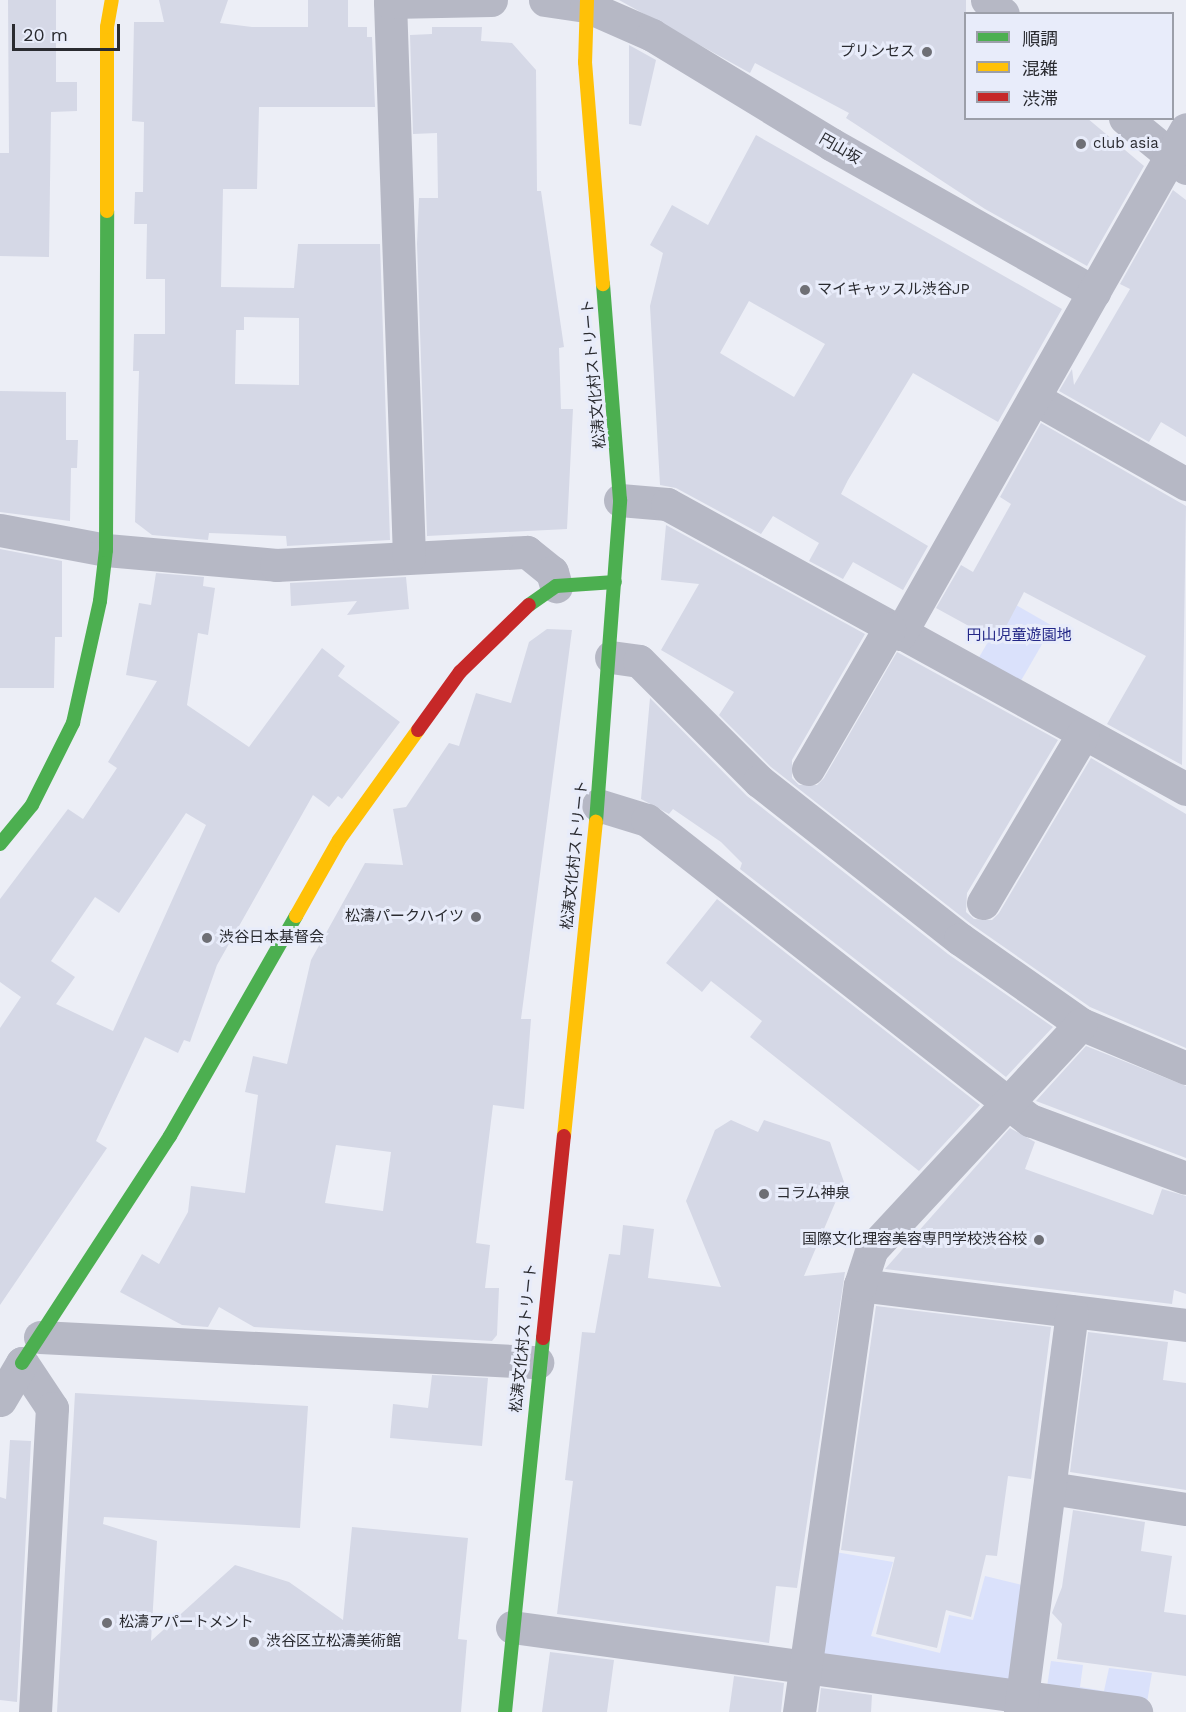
<!DOCTYPE html>
<meta charset="utf-8">
<style>
body{margin:0}
#map{position:relative;width:1186px;height:1712px;overflow:hidden;background:#eceef6;font-family:"Work Sans","Noto Sans JP",sans-serif}
div>[style]{position:absolute}
.green>*{inset:0;background:#dae1fb;transform-origin:0 0}
.building>*{inset:0;background:#d5d8e6}
.street>*{height:33px;margin:-16.5px;padding:0 16.5px;transform-origin:16.5px;border-radius:16.5px;background:#b6b8c5}
.fast>*{height:14px;margin:-7px;padding:0 7px;transform-origin:7px;border-radius:7px;background:#4caf50}
.slow>*{height:14px;margin:-7px;padding:0 7px;transform-origin:7px;border-radius:7px;background:#ffc107}
.jam>*{height:14px;margin:-7px;padding:0 7px;transform-origin:7px;border-radius:7px;background:#c62828}
.dots>*{width:16px;height:16px;translate:-50% -50%;box-sizing:border-box;border:3px solid #e8ecfa;border-radius:50%}
span{translate:-50% -50%;white-space:nowrap;text-align:center;line-height:1.15;-webkit-text-stroke:6px #e8ecfa;paint-order:stroke}
.poi-label{font-size:15px;color:#2a2b30}
.right{translate:-100% -50%;text-align:right}
.left{translate:0 -50%;text-align:left}
.street-label{font-size:15px;color:#2a2b30}
.park-label{font-size:15px;color:#232787}
.legend{position:absolute;left:964px;top:12px;width:210px;height:108px;box-sizing:border-box;background:#e8ecfa;border:2px solid #9c9fa9;margin:0;padding:8px 10px;list-style:none;font-size:18px;color:#2a2b30}
.legend li{display:flex;align-items:center;gap:12px;height:30px}
.legend b{width:30px;border:2px solid #9c9fa9}
.scale{position:absolute;left:12px;top:24px;width:108px;height:27px;box-sizing:border-box;border:3px solid #2a2b30;border-top:0;padding-left:8px;font-size:18px;line-height:21px;white-space:nowrap;color:#2a2b30;-webkit-text-stroke:4px #e8ecfa;paint-order:stroke}
</style>
<div id="map">
<div class="green">
<div style="left:1011px;top:602px;width:48px;height:65px;rotate:30deg"></div>
<div style="clip-path:polygon(824px 1550px,893px 1562px,871px 1636px,940px 1653px,949px 1615px,973px 1620px,985px 1576px,1030px 1587px,1017px 1689px,809px 1661px)"></div>
<div style="clip-path:polygon(1051px 1661px,1083px 1665px,1080px 1687px,1104px 1691px,1109px 1668px,1152px 1673px,1146px 1708px,1046px 1693px)"></div>
</div>
<div class="building">
<div style="clip-path:polygon(8px 0,56px 0,56px 82px,77px 82px,77px 111px,51px 112px,49px 257px,0 256px,0 153px,9px 153px)"></div>
<div style="clip-path:polygon(evenodd,159px 0,228px 0,220px 23px,252px 27px,308px 27px,308px 0,348px 0,348px 27px,367px 27px,367px 37px,372px 37px,375px 107px,259px 107px,257px 189px,223px 189px,221px 287px,294px 288px,298px 244px,380px 244px,390px 540px,287px 546px,286px 536px,209px 533px,208px 540px,152px 535px,135px 522px,139px 371px,133px 371px,134px 334px,165px 334px,165px 279px,146px 279px,147px 224px,134px 224px,135px 192px,143px 192px,144px 122px,132px 121px,134px 22px,164px 22px,159px 0,244px 317px,299px 318px,299px 385px,235px 384px,236px 330px,244px 330px,244px 317px)"></div>
<div style="clip-path:polygon(619px 0,966px 0,966px 118px,1087px 118px,1144px 166px,1087px 266px,985px 209px,846px 118px,849px 113px,755px 63px,750px 73px)"></div>
<div style="clip-path:polygon(432px 27px,482px 27px,481px 41px,512px 43px,536px 70px,537px 191px,541px 191px,564px 347px,559px 348px,561px 409px,573px 409px,567px 529px,427px 536px,417px 244px,419px 198px,438px 198px,437px 133px,413px 134px,410px 35px,432px 34px)"></div>
<div style="clip-path:polygon(629px 45px,656px 60px,641px 126px,629px 124px)"></div>
<div style="clip-path:polygon(evenodd,756px 135px,1062px 309px,998px 422px,913px 373px,848px 480px,841px 494px,928px 546px,903px 590px,853px 562px,843px 579px,809px 561px,819px 543px,773px 516px,761px 534px,676px 488px,660px 485px,650px 306px,663px 253px,650px 245px,672px 205px,708px 225px,756px 135px,749px 301px,825px 344px,794px 397px,720px 353px,749px 301px)"></div>
<div style="clip-path:polygon(1173px 190px,1186px 200px,1186px 437px,1161px 422px,1149px 442px,1059px 391px,1072px 369px,1074px 385px,1130px 289px,1120px 284px)"></div>
<div style="clip-path:polygon(0 391px,66px 392px,66px 440px,78px 440px,77px 468px,71px 468px,70px 521px,0 512px)"></div>
<div style="clip-path:polygon(1041px 423px,1186px 506px,1182px 765px,1107px 724px,1146px 656px,1024px 592px,998px 642px,936px 608px,961px 565px,973px 572px,1011px 504px,1000px 497px)"></div>
<div style="clip-path:polygon(666px 525px,865px 634px,792px 760px,792px 778px,799px 785px,817px 785px,824px 778px,897px 652px,1058px 740px,967px 893px,966px 912px,974px 919px,992px 920px,999px 913px,1091px 758px,1186px 814px,1186px 1048px,1090px 1007px,971px 924px,771px 767px,719px 715px,734px 692px,661px 650px,699px 584px,661px 580px)"></div>
<div style="clip-path:polygon(0 549px,62px 561px,62px 637px,55px 637px,54px 688px,0 688px)"></div>
<div style="clip-path:polygon(evenodd,156px 573px,204px 577px,203px 586px,215px 588px,208px 635px,198px 633px,187px 705px,249px 747px,322px 648px,345px 666px,338px 676px,400px 722px,342px 799px,338px 796px,329px 807px,313px 795px,217px 965px,190px 1042px,184px 1040px,178px 1053px,145px 1037px,96px 1141px,107px 1148px,0 1305px,0 1028px,21px 997px,0 982px,0 899px,68px 809px,83px 819px,117px 768px,108px 762px,157px 681px,126px 675px,139px 603px,151px 605px,156px 573px,186px 813px,206px 825px,113px 1031px,56px 1004px,75px 977px,51px 961px,95px 897px,119px 913px,186px 813px)"></div>
<div style="clip-path:polygon(406px 577px,409px 609px,347px 615px,357px 601px,291px 606px,290px 583px)"></div>
<div style="clip-path:polygon(evenodd,547px 629px,572px 630px,521px 1019px,531px 1019px,524px 1109px,493px 1105px,476px 1243px,490px 1245px,485px 1288px,499px 1288px,497px 1335px,492px 1341px,254px 1327px,219px 1307px,208px 1327px,182px 1325px,120px 1292px,142px 1254px,159px 1264px,188px 1212px,191px 1186px,245px 1193px,258px 1095px,245px 1092px,253px 1056px,287px 1064px,311px 960px,365px 863px,403px 865px,393px 809px,406px 807px,449px 743px,459px 746px,476px 693px,511px 703px,529px 642px,547px 629px,336px 1145px,391px 1152px,383px 1211px,325px 1203px,336px 1145px)"></div>
<div style="clip-path:polygon(650px 698px,747px 796px,948px 954px,1053px 1027px,1006px 1077px,740px 869px,742px 863px,721px 842px,673px 809px,669px 814px,641px 799px)"></div>
<div style="clip-path:polygon(717px 899px,980px 1105px,919px 1171px,750px 1037px,762px 1021px,711px 981px,702px 992px,666px 963px)"></div>
<div style="clip-path:polygon(1086px 1046px,1186px 1086px,1186px 1158px,1036px 1101px)"></div>
<div style="clip-path:polygon(731px 1120px,758px 1132px,764px 1120px,830px 1142px,844px 1182px,804px 1276px,845px 1272px,797px 1588px,776px 1586px,769px 1643px,557px 1614px,573px 1481px,565px 1480px,582px 1332px,595px 1333px,609px 1254px,620px 1255px,623px 1225px,654px 1229px,648px 1278px,721px 1287px,686px 1201px,715px 1130px)"></div>
<div style="clip-path:polygon(1010px 1128px,1035px 1142px,1025px 1169px,1153px 1215px,1162px 1189px,1186px 1196px,1186px 1294px,1174px 1290px,1172px 1304px,885px 1269px)"></div>
<div style="clip-path:polygon(876px 1306px,1051px 1327px,1031px 1479px,1008px 1476px,997px 1556px,986px 1555px,971px 1617px,946px 1610px,937px 1648px,876px 1634px,895px 1557px,841px 1550px)"></div>
<div style="clip-path:polygon(1088px 1332px,1168px 1342px,1163px 1380px,1186px 1383px,1186px 1490px,1070px 1472px)"></div>
<div style="clip-path:polygon(432px 1375px,488px 1378px,482px 1446px,390px 1438px,393px 1404px,428px 1408px)"></div>
<div style="clip-path:polygon(75px 1393px,308px 1406px,300px 1528px,104px 1517px,103px 1524px,157px 1541px,151px 1641px,235px 1565px,289px 1582px,343px 1620px,352px 1527px,468px 1538px,458px 1639px,467px 1640px,461px 1712px,57px 1712px)"></div>
<div style="clip-path:polygon(10px 1440px,31px 1441px,17px 1702px,0 1700px,0 1497px,6px 1499px)"></div>
<div style="clip-path:polygon(1073px 1510px,1145px 1522px,1141px 1551px,1172px 1556px,1164px 1612px,1186px 1615px,1186px 1676px,1057px 1659px,1062px 1624px,1052px 1613px,1062px 1587px)"></div>
<div style="clip-path:polygon(550px 1652px,614px 1660px,607px 1712px,542px 1712px)"></div>
<div style="clip-path:polygon(734px 1676px,784px 1683px,781px 1712px,729px 1712px)"></div>
<div style="clip-path:polygon(821px 1688px,872px 1695px,871px 1712px,818px 1712px)"></div>
</div>
<div class="street">
<div style="left:545px;top:0;width:41px;rotate:8.3deg"></div>
<div style="left:586px;top:6px;width:72px;rotate:23.7deg"></div>
<div style="left:652px;top:35px;width:210px;rotate:31.3deg"></div>
<div style="left:831px;top:144px;width:302px;rotate:29.4deg"></div>
<div style="left:987px;top:0;width:21px;rotate:41deg"></div>
<div style="left:1125px;top:118px;width:79px;rotate:39.3deg"></div>
<div style="left:1034px;top:398px;width:175px;rotate:29.5deg"></div>
<div style="left:620px;top:500px;width:47px;rotate:4.9deg"></div>
<div style="left:667px;top:504px;width:592px;rotate:28.77deg"></div>
<div style="left:0;top:530px;width:108px;rotate:10.7deg"></div>
<div style="left:106px;top:550px;width:171px;rotate:5deg"></div>
<div style="left:276px;top:565px;width:251px;rotate:-3deg"></div>
<div style="left:527px;top:552px;width:32px;rotate:39deg"></div>
<div style="left:552px;top:572px;width:15px;rotate:74deg"></div>
<div style="left:409px;top:557px;width:555px;rotate:-91.96deg"></div>
<div style="left:390px;top:2px;width:101px;rotate:-1.1deg"></div>
<div style="left:900px;top:634px;width:580px;rotate:-60.48deg"></div>
<div style="left:611px;top:657px;width:28px;rotate:8deg"></div>
<div style="left:639px;top:661px;width:170px;rotate:45deg"></div>
<div style="left:759px;top:781px;width:256px;rotate:38.2deg"></div>
<div style="left:960px;top:939px;width:148px;rotate:35.1deg"></div>
<div style="left:1081px;top:1024px;width:114px;rotate:22.7deg"></div>
<div style="left:808px;top:769px;width:162px;rotate:-59.9deg"></div>
<div style="left:598px;top:805px;width:51px;rotate:17deg"></div>
<div style="left:647px;top:820px;width:487px;rotate:38.1deg"></div>
<div style="left:1030px;top:1120px;width:166px;rotate:20.4deg"></div>
<div style="left:983px;top:903px;width:196px;rotate:-59.4deg"></div>
<div style="left:860px;top:1285px;width:328px;rotate:7deg"></div>
<div style="left:40px;top:1337px;width:498px;rotate:2.9deg"></div>
<div style="left:22px;top:1363px;width:54px;rotate:56.3deg"></div>
<div style="left:52px;top:1408px;width:304px;rotate:93.2deg"></div>
<div style="left:0;top:1400px;width:43px;rotate:-59.3deg"></div>
<div style="left:1050px;top:1488px;width:138px;rotate:8.8deg"></div>
<div style="left:512px;top:1627px;width:630px;rotate:7.76deg"></div>
<div style="left:799px;top:1712px;width:431px;rotate:-81.9deg"></div>
<div style="left:860px;top:1285px;width:38px;rotate:-72deg"></div>
<div style="left:872px;top:1249px;width:307px;rotate:-47.1deg"></div>
<div style="left:1020px;top:1712px;width:404px;rotate:-82.6deg"></div>
</div>
<div class="fast">
<div style="left:529px;top:605px;width:33px;rotate:-35deg"></div>
<div style="left:556px;top:586px;width:59px;rotate:-3.9deg"></div>
<div style="left:596px;top:822px;width:323px;rotate:-85.7deg"></div>
<div style="left:620px;top:500px;width:217px;rotate:-94.5deg"></div>
<div style="left:0;top:844px;width:50px;rotate:-50.6deg"></div>
<div style="left:32px;top:805px;width:92px;rotate:-63.4deg"></div>
<div style="left:73px;top:723px;width:125px;rotate:-77.5deg"></div>
<div style="left:100px;top:601px;width:51px;rotate:-83.3deg"></div>
<div style="left:106px;top:550px;width:339px;rotate:-89.8deg"></div>
<div style="left:22px;top:1363px;width:271px;rotate:-56.9deg"></div>
<div style="left:170px;top:1136px;width:254px;rotate:-60.2deg"></div>
<div style="left:505px;top:1712px;width:376px;rotate:-84.2deg"></div>
</div>
<div class="slow">
<div style="left:587px;top:0;width:62px;rotate:91.8deg"></div>
<div style="left:585px;top:62px;width:223px;rotate:85.4deg"></div>
<div style="left:107px;top:211px;width:184px;rotate:-90deg"></div>
<div style="left:107px;top:27px;width:27px;rotate:-80deg"></div>
<div style="left:296px;top:916px;width:87px;rotate:-60.5deg"></div>
<div style="left:339px;top:840px;width:135px;rotate:-54.3deg"></div>
<div style="left:564px;top:1136px;width:316px;rotate:-84.2deg"></div>
</div>
<div class="jam">
<div style="left:418px;top:730px;width:72px;rotate:-54.1deg"></div>
<div style="left:460px;top:672px;width:96px;rotate:-44.2deg"></div>
<div style="left:543px;top:1338px;width:203px;rotate:-84.1deg"></div>
</div>
<div class="dots">
<div style="left:927px;top:52px;background:#6e6f75"></div>
<div style="left:1081px;top:144px;background:#6e6f75"></div>
<div style="left:805px;top:290px;background:#6e6f75"></div>
<div style="left:476px;top:917px;background:#6e6f75"></div>
<div style="left:207px;top:938px;background:#6e6f75"></div>
<div style="left:764px;top:1194px;background:#6e6f75"></div>
<div style="left:1039px;top:1240px;background:#6e6f75"></div>
<div style="left:107px;top:1623px;background:#6e6f75"></div>
<div style="left:254px;top:1642px;background:#6e6f75"></div>
</div>
<div class="poi-label">
<span class="right" style="left:915px;top:52px">プリンセス</span>
<span class="left" style="left:1093px;top:144px">club asia</span>
<span class="left" style="left:817px;top:290px">マイキャッスル渋谷JP</span>
<span class="right" style="left:464px;top:917px">松濤パークハイツ</span>
<span class="left" style="left:219px;top:938px">渋谷日本基督会</span>
<span class="left" style="left:776px;top:1194px">コラム神泉</span>
<span class="right" style="left:1027px;top:1240px">国際文化理容美容専門学校渋谷校</span>
<span class="left" style="left:119px;top:1623px">松濤アパートメント</span>
<span class="left" style="left:266px;top:1642px">渋谷区立松濤美術館</span>
</div>
<div class="street-label">
<span style="left:840px;top:149px;rotate:30deg">円山坂</span>
<span style="left:594px;top:374px;rotate:-95deg">松涛文化村ストリート</span>
<span style="left:575px;top:855px;rotate:-84deg">松涛文化村ストリート</span>
<span style="left:524px;top:1338px;rotate:-84deg">松涛文化村ストリート</span>
</div>
<div class="park-label">
<span style="left:1019px;top:636px">円山児童遊園地</span>
</div>
<ul class="legend">
<li><b style="height:8px;background:#4caf50"></b>順調</li>
<li><b style="height:8px;background:#ffc107"></b>混雑</li>
<li><b style="height:8px;background:#c62828"></b>渋滞</li>
</ul>
<div class="scale">20 m</div>
</div>
